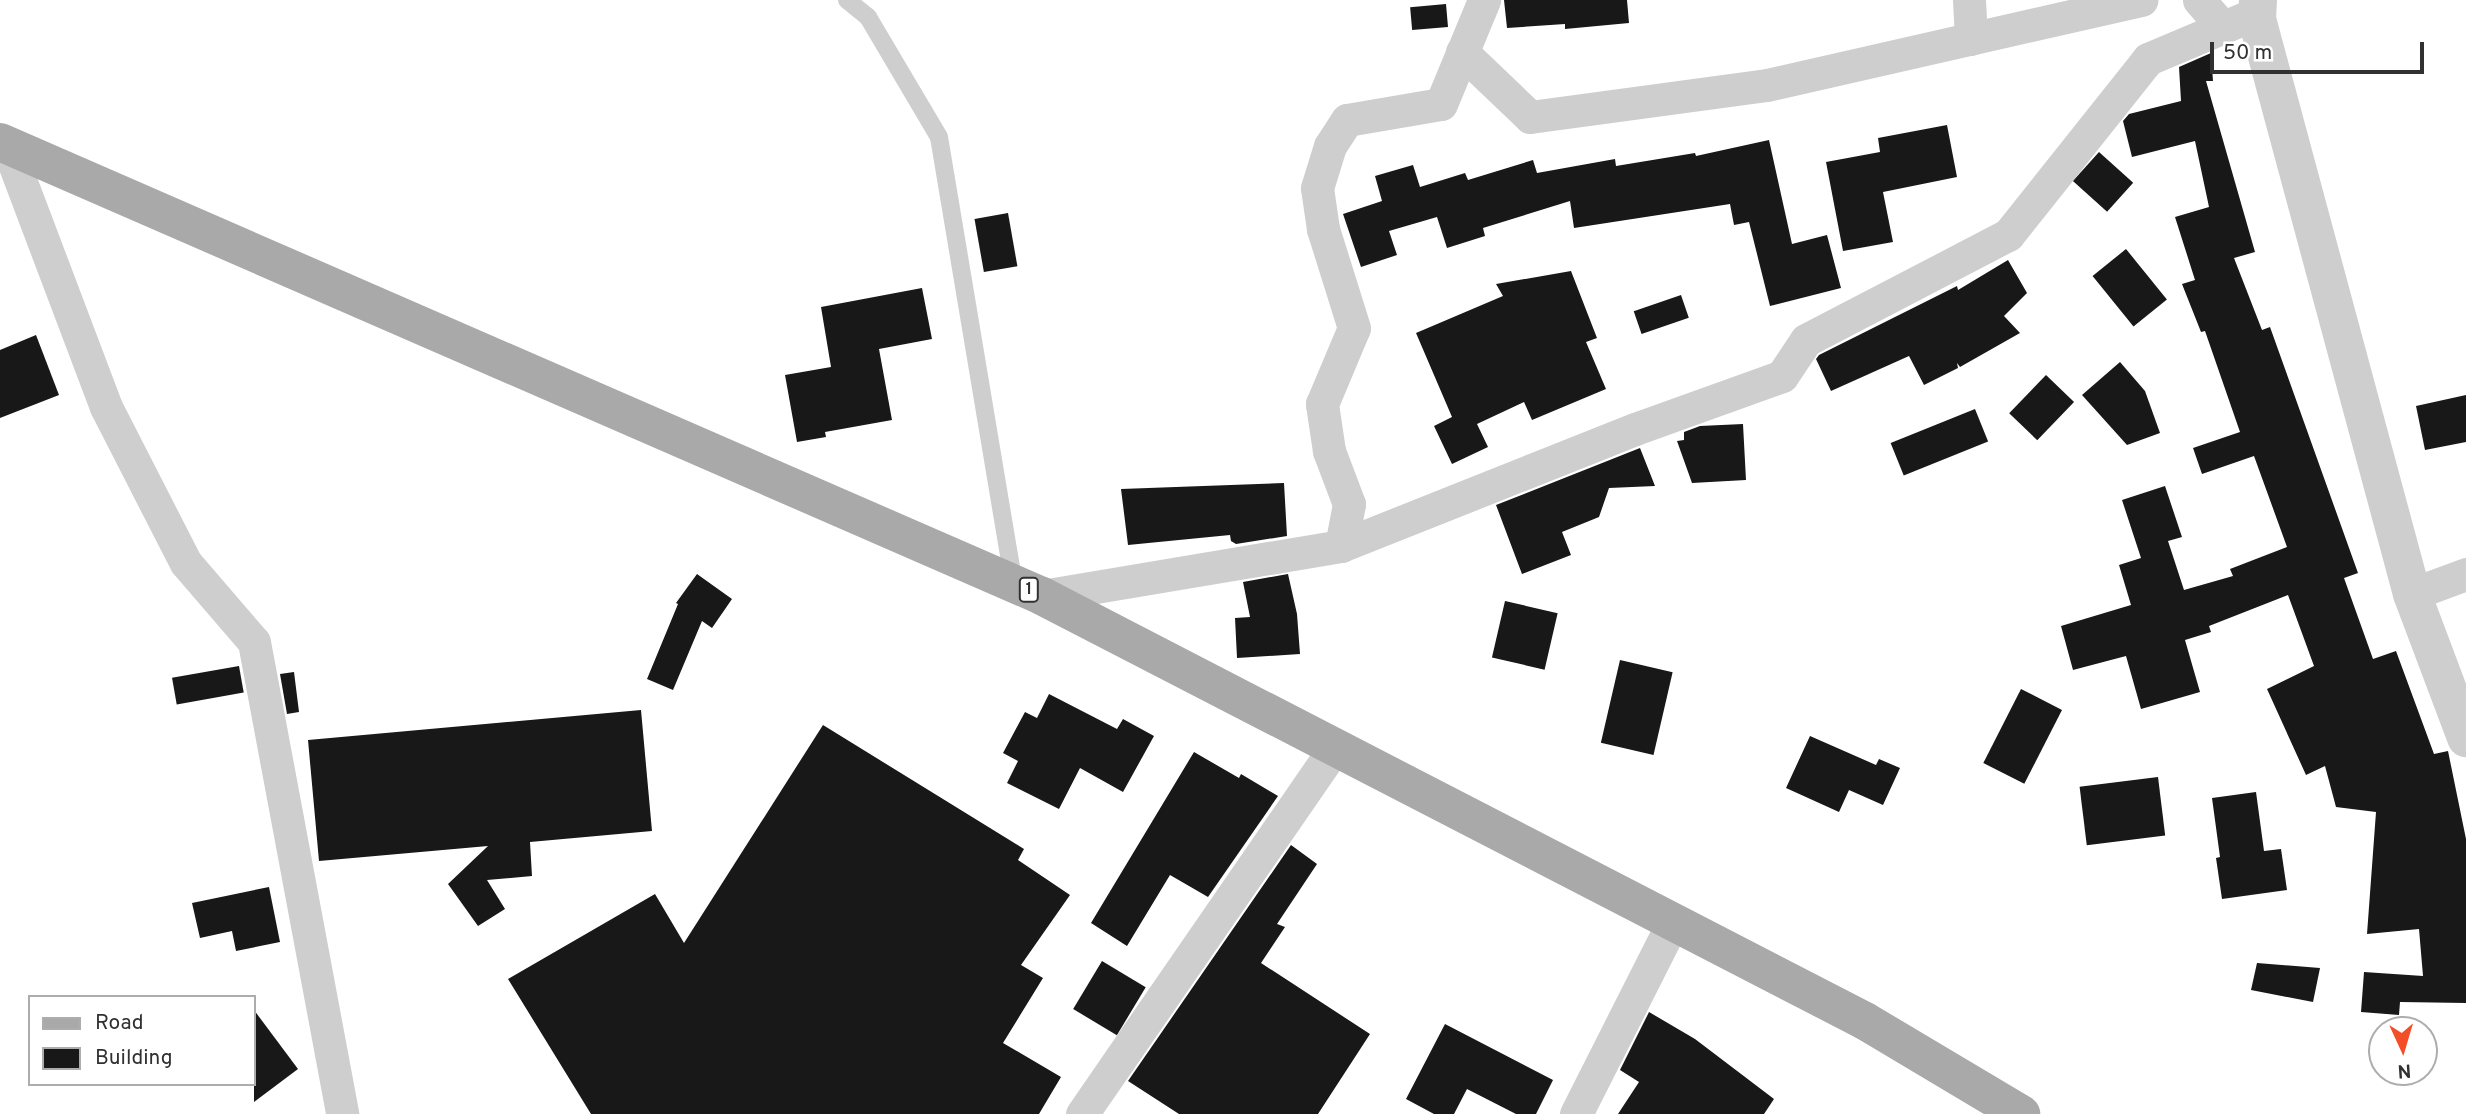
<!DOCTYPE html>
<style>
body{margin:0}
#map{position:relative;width:2466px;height:1114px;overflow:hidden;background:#fff;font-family:Overpass,sans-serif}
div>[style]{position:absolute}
.building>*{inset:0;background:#181818;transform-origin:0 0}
.service>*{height:18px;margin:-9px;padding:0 9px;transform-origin:9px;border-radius:9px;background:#cecece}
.minor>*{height:33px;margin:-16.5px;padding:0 16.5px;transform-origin:16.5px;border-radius:16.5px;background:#cecece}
.tertiary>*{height:38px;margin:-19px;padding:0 19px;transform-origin:19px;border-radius:19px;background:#cecece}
.primary>*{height:38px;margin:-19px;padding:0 19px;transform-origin:19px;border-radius:19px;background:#a9a9a9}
span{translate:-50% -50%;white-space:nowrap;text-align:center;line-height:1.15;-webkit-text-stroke:7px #fff;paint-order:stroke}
.shield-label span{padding:2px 5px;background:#fff;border:2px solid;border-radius:5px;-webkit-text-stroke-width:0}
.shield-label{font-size:16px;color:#313131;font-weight:700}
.legend{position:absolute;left:28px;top:995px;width:228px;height:91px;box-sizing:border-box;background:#fff;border:2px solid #adadad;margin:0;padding:9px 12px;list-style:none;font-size:21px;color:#313131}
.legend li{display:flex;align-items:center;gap:14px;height:35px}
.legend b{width:35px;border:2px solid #adadad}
.north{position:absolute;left:2368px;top:1016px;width:70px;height:70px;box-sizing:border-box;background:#fff;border:2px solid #adadad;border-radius:50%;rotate:176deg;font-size:19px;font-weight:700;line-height:28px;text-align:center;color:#313131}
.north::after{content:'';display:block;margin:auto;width:24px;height:32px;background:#f34e28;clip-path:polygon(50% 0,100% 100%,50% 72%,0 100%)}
.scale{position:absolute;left:2210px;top:42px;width:214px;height:32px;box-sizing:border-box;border:4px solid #313131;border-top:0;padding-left:9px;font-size:21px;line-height:24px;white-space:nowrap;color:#313131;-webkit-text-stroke:5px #fff;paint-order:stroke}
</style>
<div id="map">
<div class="building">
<div style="clip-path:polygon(1504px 0,1627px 0,1629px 23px,1565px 29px,1565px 24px,1507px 28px)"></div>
<div style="left:1446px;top:4px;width:23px;height:36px;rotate:85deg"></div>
<div style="clip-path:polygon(2211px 53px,2213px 81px,2206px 81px,2255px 252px,2234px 258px,2262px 330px,2270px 327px,2358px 573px,2344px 578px,2373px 659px,2396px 651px,2434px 754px,2448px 751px,2466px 839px,2466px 1003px,2400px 1002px,2399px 1015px,2361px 1012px,2364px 972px,2423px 976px,2419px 929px,2367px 934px,2376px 812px,2336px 807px,2325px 766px,2306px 775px,2267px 689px,2314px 666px,2288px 595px,2209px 626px,2211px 632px,2185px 640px,2200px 692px,2141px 709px,2126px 656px,2073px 670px,2061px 626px,2131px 605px,2119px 565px,2141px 558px,2122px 500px,2165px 486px,2182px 537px,2168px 541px,2184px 590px,2233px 576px,2230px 569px,2287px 547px,2254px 456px,2202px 474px,2193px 448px,2240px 432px,2205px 331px,2201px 332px,2182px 284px,2195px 280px,2175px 217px,2209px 207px,2195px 141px,2132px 157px,2123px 121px,2129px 114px,2181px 101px,2179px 67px)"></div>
<div style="clip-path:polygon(1947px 125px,1957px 177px,1883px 192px,1893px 242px,1843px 251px,1826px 162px,1880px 152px,1878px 138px)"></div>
<div style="clip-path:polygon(1769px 140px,1792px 244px,1827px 235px,1841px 288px,1770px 306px,1749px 222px,1734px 225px,1730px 204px,1574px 228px,1570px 201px,1483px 228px,1485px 236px,1447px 248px,1437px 217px,1389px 231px,1397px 255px,1361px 267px,1343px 214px,1382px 201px,1375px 176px,1413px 165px,1420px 187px,1465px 173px,1468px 180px,1533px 160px,1537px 173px,1615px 159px,1616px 166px,1695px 153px,1696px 156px)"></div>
<div style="left:2099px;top:152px;width:46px;height:39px;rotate:42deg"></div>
<div style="left:1008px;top:213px;width:54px;height:34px;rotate:80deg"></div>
<div style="left:2126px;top:249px;width:65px;height:43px;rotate:51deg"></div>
<div style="clip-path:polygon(2008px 260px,2027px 293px,2004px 316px,2020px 333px,1960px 367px,1957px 363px,1958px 368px,1924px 385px,1909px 356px,1831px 391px,1816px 359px,1819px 355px,1957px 286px,1958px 290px)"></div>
<div style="clip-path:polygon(1571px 271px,1597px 338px,1586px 342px,1606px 389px,1532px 420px,1524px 402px,1477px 424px,1488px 447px,1452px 464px,1434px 426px,1452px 417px,1416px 333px,1503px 296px,1496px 284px)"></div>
<div style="clip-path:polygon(922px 288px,932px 339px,879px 349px,892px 420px,825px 432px,826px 437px,797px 442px,785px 375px,831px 367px,821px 307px)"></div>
<div style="left:1681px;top:295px;width:24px;height:50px;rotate:71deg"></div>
<div style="clip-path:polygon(36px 335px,59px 395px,0 418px,0 350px)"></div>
<div style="clip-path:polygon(2120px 362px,2145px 391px,2160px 433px,2127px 445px,2082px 395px)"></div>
<div style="left:2046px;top:375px;width:39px;height:53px;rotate:44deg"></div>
<div style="clip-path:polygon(2466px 395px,2466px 442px,2425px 450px,2416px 406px)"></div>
<div style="left:1975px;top:409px;width:35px;height:91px;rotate:68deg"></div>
<div style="clip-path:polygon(1743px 424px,1746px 480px,1692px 483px,1677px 441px,1684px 440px,1684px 432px,1700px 426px)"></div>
<div style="clip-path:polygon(1640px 448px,1655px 486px,1609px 488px,1599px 517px,1562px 532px,1571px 555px,1522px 574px,1496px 505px)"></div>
<div style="clip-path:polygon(1284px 483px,1287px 536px,1236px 544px,1231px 541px,1230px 535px,1128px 545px,1121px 489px)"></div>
<div style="clip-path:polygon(697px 574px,732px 599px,712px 628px,702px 621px,673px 690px,647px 679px,678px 604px,676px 603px)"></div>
<div style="clip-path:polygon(1288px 574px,1297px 614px,1300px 654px,1237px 658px,1235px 618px,1250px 617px,1243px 582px)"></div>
<div style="left:1505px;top:601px;width:54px;height:58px;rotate:13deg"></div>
<div style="left:1620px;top:660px;width:54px;height:85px;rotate:13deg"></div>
<div style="left:239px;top:666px;width:27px;height:68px;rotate:80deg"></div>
<div style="clip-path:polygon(294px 672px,299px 712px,287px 714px,280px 674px)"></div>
<div style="left:2021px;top:689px;width:46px;height:83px;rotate:27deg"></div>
<div style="clip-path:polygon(1049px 694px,1117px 729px,1123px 719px,1154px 736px,1123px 792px,1080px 768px,1059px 809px,1007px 783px,1018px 761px,1003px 753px,1025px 712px,1037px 718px)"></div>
<div style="clip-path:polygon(641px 710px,652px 831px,530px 842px,532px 876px,487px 880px,505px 909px,478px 926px,448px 884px,488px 846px,319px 861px,308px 740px)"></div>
<div style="clip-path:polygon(823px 725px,1024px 849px,1018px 860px,1070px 895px,1021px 965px,1043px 978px,1003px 1043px,1061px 1077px,1039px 1114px,591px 1114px,508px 979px,655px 894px,684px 943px)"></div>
<div style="clip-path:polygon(1810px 736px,1876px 765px,1879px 759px,1900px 768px,1883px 805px,1849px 790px,1839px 812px,1786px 788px)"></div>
<div style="clip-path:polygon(1194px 752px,1239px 778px,1241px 774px,1278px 796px,1208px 897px,1170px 875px,1127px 946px,1091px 923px)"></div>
<div style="left:2158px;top:777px;width:59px;height:79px;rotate:83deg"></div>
<div style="clip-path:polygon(2256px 792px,2264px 851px,2281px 849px,2287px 890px,2222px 899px,2216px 858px,2220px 857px,2212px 798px)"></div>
<div style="clip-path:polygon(1291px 845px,1317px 864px,1277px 924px,1285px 927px,1261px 963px,1370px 1034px,1318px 1114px,1179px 1114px,1128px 1081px)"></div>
<div style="clip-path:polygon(269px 887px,280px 942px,236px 951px,232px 931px,200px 938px,192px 903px)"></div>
<div style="left:1102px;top:961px;width:51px;height:56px;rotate:31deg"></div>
<div style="clip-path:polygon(2257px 963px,2320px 968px,2313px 1002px,2251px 990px)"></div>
<div style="clip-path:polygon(254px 1010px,298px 1069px,254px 1102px)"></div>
<div style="clip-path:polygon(1649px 1012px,1695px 1039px,1774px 1099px,1764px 1114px,1618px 1114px,1639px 1082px,1620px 1070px)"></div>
<div style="clip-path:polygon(1445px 1024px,1553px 1080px,1536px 1114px,1516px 1114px,1467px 1089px,1454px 1114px,1434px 1114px,1406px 1099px)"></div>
</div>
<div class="service">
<div style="left:847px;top:0;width:27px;rotate:39deg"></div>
<div style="left:868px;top:17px;width:139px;rotate:59.4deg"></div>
<div style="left:939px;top:137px;width:453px;rotate:80.5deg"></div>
</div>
<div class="minor">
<div style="left:1969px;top:0;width:39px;rotate:87deg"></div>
<div style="left:2199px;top:0;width:37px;rotate:49deg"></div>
<div style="left:1462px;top:52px;width:94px;rotate:43.7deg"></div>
<div style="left:1530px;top:117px;width:239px;rotate:-7.7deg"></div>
<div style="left:1767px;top:85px;width:384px;rotate:-12.8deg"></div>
<div style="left:7px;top:145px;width:280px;rotate:69.3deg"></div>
<div style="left:106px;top:407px;width:175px;rotate:62.9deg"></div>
<div style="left:186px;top:563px;width:104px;rotate:49.3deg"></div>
<div style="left:254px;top:642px;width:480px;rotate:79.4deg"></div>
<div style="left:1341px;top:546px;width:43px;rotate:-79.2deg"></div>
<div style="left:1349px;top:504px;width:57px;rotate:-110.7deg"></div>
<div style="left:1329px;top:451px;width:48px;rotate:-98.5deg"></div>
<div style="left:1322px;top:404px;width:82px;rotate:-67.2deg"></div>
<div style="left:1354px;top:328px;width:104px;rotate:-107.4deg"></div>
<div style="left:1323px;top:229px;width:41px;rotate:-98.3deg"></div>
<div style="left:1317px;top:188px;width:44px;rotate:-72.8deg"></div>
<div style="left:1330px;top:146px;width:31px;rotate:-57deg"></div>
<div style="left:1347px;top:120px;width:95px;rotate:-9.7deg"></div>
<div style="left:1441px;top:104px;width:113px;rotate:-67.5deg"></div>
<div style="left:2412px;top:594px;width:58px;rotate:-20.3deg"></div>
<div style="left:1042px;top:596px;width:303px;rotate:-9.5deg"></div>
<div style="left:1341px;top:546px;width:316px;rotate:-21.7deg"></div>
<div style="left:1635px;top:429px;width:156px;rotate:-19.8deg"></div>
<div style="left:1782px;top:376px;width:43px;rotate:-56.3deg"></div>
<div style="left:1806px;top:340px;width:228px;rotate:-27.5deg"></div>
<div style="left:2008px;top:235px;width:225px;rotate:-51.5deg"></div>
<div style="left:2148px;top:59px;width:118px;rotate:-22.9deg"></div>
<div style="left:1082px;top:1114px;width:446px;rotate:-55.4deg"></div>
<div style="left:1576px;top:1114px;width:215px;rotate:-63.2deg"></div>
</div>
<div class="tertiary">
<div style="left:2258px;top:0;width:19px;rotate:93deg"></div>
<div style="left:2257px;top:19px;width:596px;rotate:74.91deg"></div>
<div style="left:2412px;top:594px;width:154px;rotate:69.4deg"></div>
</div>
<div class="primary">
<div style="left:0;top:142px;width:1137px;rotate:23.54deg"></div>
<div style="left:1042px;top:596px;width:926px;rotate:27.31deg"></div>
<div style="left:1865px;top:1021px;width:182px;rotate:30.8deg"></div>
</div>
<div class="shield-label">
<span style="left:1029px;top:590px">1</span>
</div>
<ul class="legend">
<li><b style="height:9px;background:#a9a9a9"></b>Road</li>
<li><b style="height:19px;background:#181818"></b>Building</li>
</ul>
<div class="north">N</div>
<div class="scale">50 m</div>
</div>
